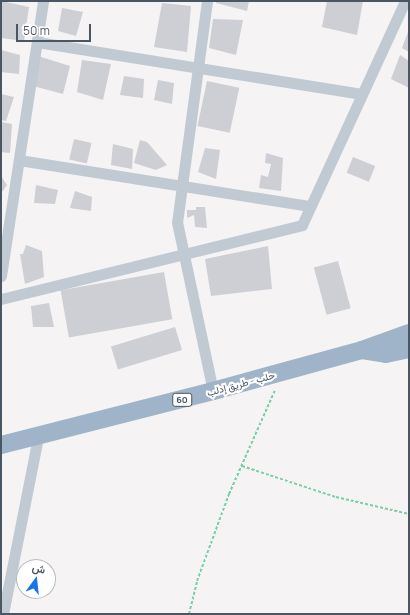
<!DOCTYPE html>
<meta charset="utf-8">
<style>
body{margin:0}
#map{position:relative;width:410px;height:615px;overflow:hidden;background:#f5f3f3;font-family:Manrope,Vazirmatn,sans-serif}
div>[style]{position:absolute}
.building>*{inset:0;background:#cdcfd5;transform-origin:0 0}
.path>*{height:2px;margin-top:-1px;transform-origin:0;background:repeating-linear-gradient(90deg,#7ad0a6 0 3px,transparent 0 5px)}
.minor>*{height:11px;margin:-5.5px;padding:0 5.5px;transform-origin:5.5px;border-radius:5.5px;background:#c1cad2}
.trunk>*{height:18px;margin:-9px;padding:0 9px;transform-origin:9px;border-radius:9px;background:#9fb4c9}
span{translate:-50% -50%;white-space:nowrap;text-align:center;line-height:1.15;-webkit-text-stroke:4px #fff;paint-order:stroke}
.shield-label span{padding:1px 3px;background:#fff;border:1px solid;border-radius:3px;-webkit-text-stroke-width:0}
.shield-label{font-size:9px;color:#4a5661;font-weight:700}
.street-label{font-size:10px;color:#4a5661}
.frame{position:absolute;inset:0;border:2px solid #4a5661;pointer-events:none}
.north{position:absolute;left:16px;top:559px;width:40px;height:40px;box-sizing:border-box;background:#fff;border:1px solid #b7bbc0;border-radius:50%;rotate:15deg;font-size:11px;font-weight:700;line-height:16px;text-align:center;color:#4a5661}
.north::after{content:'';display:block;margin:auto;width:14px;height:18px;background:#1a73e8;clip-path:polygon(50% 0,100% 100%,50% 72%,0 100%)}
.scale{position:absolute;left:16px;top:24px;width:75px;height:18px;box-sizing:border-box;border:2px solid #4a5661;border-top:0;padding-left:5px;font-size:12px;line-height:14px;white-space:nowrap;color:#4a5661;-webkit-text-stroke:3px #fff;paint-order:stroke}
</style>
<div id="map">
<div class="building">
<div style="clip-path:polygon(1px 1px,29px 7px,24px 41px,1px 38px)"></div>
<div style="clip-path:polygon(216px 1px,249px 1px,247px 11px,216px 3px)"></div>
<div style="clip-path:polygon(327px 1px,363px 1px,357px 35px,322px 27px)"></div>
<div style="clip-path:polygon(162px 3px,191px 6px,187px 52px,154px 47px)"></div>
<div style="clip-path:polygon(62px 8px,83px 12px,76px 36px,58px 31px)"></div>
<div style="clip-path:polygon(213px 19px,243px 20px,236px 55px,209px 48px)"></div>
<div style="clip-path:polygon(409px 29px,409px 52px,402px 48px)"></div>
<div style="clip-path:polygon(1px 50px,20px 55px,19px 74px,1px 72px)"></div>
<div style="clip-path:polygon(400px 55px,409px 61px,409px 88px,391px 79px)"></div>
<div style="clip-path:polygon(38px 56px,70px 66px,63px 94px,33px 86px)"></div>
<div style="clip-path:polygon(82px 60px,111px 64px,103px 100px,77px 92px)"></div>
<div style="clip-path:polygon(124px 76px,144px 79px,143px 98px,120px 95px)"></div>
<div style="clip-path:polygon(158px 80px,174px 83px,172px 104px,154px 100px)"></div>
<div style="left:207px;top:81px;width:33px;height:46px;rotate:12deg"></div>
<div style="clip-path:polygon(1px 94px,14px 97px,6px 121px,1px 120px)"></div>
<div style="clip-path:polygon(1px 122px,12px 124px,10px 153px,1px 152px)"></div>
<div style="left:74px;top:139px;width:18px;height:21px;rotate:13deg"></div>
<div style="clip-path:polygon(140px 140px,147px 142px,167px 165px,156px 170px,134px 163px)"></div>
<div style="clip-path:polygon(113px 144px,133px 149px,132px 169px,111px 165px)"></div>
<div style="clip-path:polygon(205px 148px,220px 150px,216px 179px,198px 172px)"></div>
<div style="clip-path:polygon(266px 153px,283px 158px,281px 191px,259px 188px,261px 175px,268px 177px,271px 164px,265px 163px)"></div>
<div style="left:353px;top:157px;width:24px;height:17px;rotate:22deg"></div>
<div style="clip-path:polygon(1px 176px,7px 185px,3px 191px,1px 191px)"></div>
<div style="clip-path:polygon(36px 185px,58px 190px,55px 204px,34px 203px)"></div>
<div style="clip-path:polygon(75px 191px,92px 197px,91px 211px,70px 208px)"></div>
<div style="clip-path:polygon(196px 207px,205px 207px,207px 228px,195px 227px,194px 215px,187px 218px,187px 210px,196px 210px)"></div>
<div style="clip-path:polygon(26px 245px,42px 251px,44px 277px,25px 284px,20px 254px,23px 254px)"></div>
<div style="clip-path:polygon(268px 246px,272px 289px,211px 296px,205px 259px)"></div>
<div style="left:338px;top:261px;width:49px;height:25px;rotate:75deg"></div>
<div style="left:164px;top:272px;width:48px;height:105px;rotate:80deg"></div>
<div style="clip-path:polygon(49px 303px,54px 327px,33px 327px,31px 306px)"></div>
<div style="left:175px;top:327px;width:24px;height:67px;rotate:73deg"></div>
</div>
<div class="path">
<div style="left:242px;top:466px;width:99px;rotate:18.3deg"></div>
<div style="left:336px;top:497px;width:75px;rotate:13.1deg"></div>
<div style="left:189px;top:614px;width:34px;rotate:-76deg"></div>
<div style="left:197px;top:581px;width:93px;rotate:-69.8deg"></div>
<div style="left:229px;top:494px;width:114px;rotate:-66.1deg"></div>
</div>
<div class="minor">
<div style="left:207px;top:1px;width:223px;rotate:97.7deg"></div>
<div style="left:177px;top:222px;width:173px;rotate:78deg"></div>
<div style="left:37px;top:42px;width:329px;rotate:9.1deg"></div>
<div style="left:19px;top:160px;width:295px;rotate:9deg"></div>
<div style="left:1px;top:276px;width:278px;rotate:-81.3deg"></div>
<div style="left:1px;top:299px;width:310px;rotate:-13.8deg"></div>
<div style="left:302px;top:225px;width:247px;rotate:-65.3deg"></div>
<div style="left:3px;top:614px;width:180px;rotate:-78.8deg"></div>
</div>
<div class="trunk">
<div style="left:362px;top:350px;width:24px;rotate:9deg"></div>
<div style="left:386px;top:354px;width:24px;rotate:-12deg"></div>
<div style="left:1px;top:445px;width:219px;rotate:-14.3deg"></div>
<div style="left:213px;top:391px;width:155px;rotate:-15.4deg"></div>
<div style="left:362px;top:350px;width:50px;rotate:-19.9deg"></div>
</div>
<div class="shield-label">
<span style="left:182px;top:400px">60</span>
</div>
<div class="street-label">
<span style="left:241px;top:384px;rotate:-15deg">حلب - طريق إدلب</span>
</div>
<div class="frame"></div>
<div class="north">ش</div>
<div class="scale">50 m</div>
</div>
